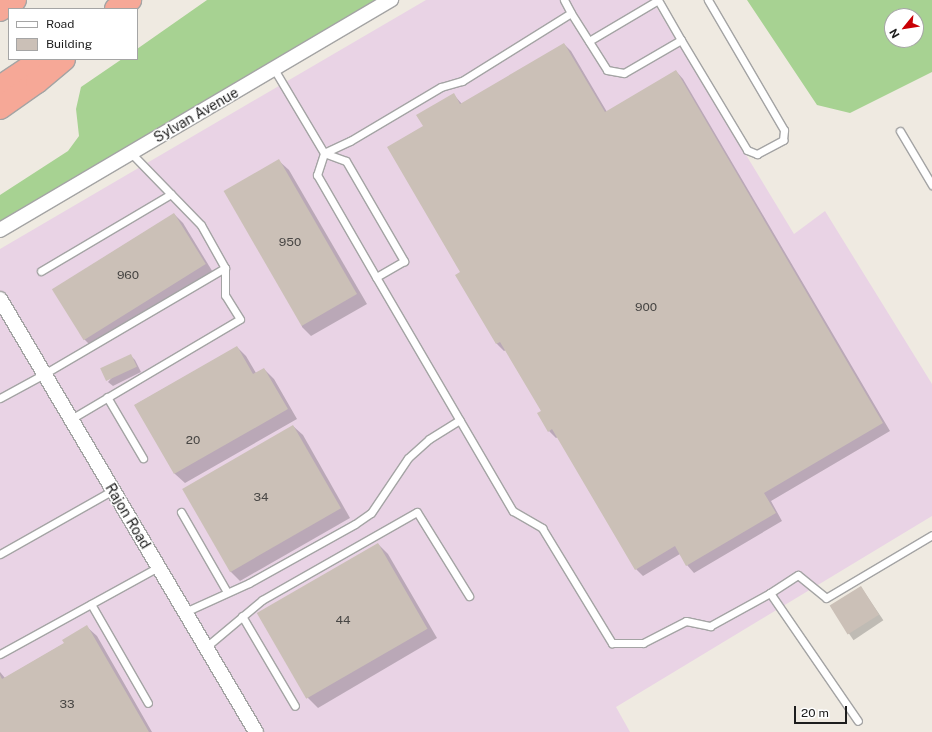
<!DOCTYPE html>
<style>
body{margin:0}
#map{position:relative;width:932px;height:732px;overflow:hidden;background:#efeae1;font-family:"Public Sans",sans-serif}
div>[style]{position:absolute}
.industrial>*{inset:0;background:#e9d3e5}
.forest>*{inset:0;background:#a7d292}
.shadow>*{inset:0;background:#0003;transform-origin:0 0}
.building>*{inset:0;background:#cbc0b7;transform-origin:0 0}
.roads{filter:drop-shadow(1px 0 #a4a4a4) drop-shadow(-1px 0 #a4a4a4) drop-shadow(0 1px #a4a4a4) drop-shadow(0 -1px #a4a4a4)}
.service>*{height:7px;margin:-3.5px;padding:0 3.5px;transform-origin:3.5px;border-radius:3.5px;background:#fff}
.minor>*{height:14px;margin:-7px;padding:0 7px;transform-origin:7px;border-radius:7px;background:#fff}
.trunk>*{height:22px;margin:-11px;padding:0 11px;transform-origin:11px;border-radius:11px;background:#f6a897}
span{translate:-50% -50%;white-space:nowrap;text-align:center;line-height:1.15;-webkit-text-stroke:3px #fff;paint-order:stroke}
.number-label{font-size:12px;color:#484644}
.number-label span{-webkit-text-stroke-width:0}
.street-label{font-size:14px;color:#1d1d1d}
.legend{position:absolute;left:8px;top:8px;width:130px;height:52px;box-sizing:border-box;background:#fff;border:1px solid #a5a5a5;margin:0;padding:5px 7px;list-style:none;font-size:12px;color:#1d1d1d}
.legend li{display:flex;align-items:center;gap:8px;height:20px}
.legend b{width:20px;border:1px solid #a5a5a5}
.north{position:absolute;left:884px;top:8px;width:40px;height:40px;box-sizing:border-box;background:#fff;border:1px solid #a5a5a5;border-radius:50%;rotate:240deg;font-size:11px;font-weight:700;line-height:16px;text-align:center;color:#1d1d1d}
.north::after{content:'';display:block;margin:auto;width:14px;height:18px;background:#c90005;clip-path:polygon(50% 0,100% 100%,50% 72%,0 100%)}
.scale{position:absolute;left:794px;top:706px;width:53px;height:18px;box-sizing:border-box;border:2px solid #1d1d1d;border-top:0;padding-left:5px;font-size:12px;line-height:14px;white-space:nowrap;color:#1d1d1d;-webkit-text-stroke:3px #fff;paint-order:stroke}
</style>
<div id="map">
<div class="industrial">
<div style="clip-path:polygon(426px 0,652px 0,794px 234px,825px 211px,932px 384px,932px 516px,616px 707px,630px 732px,0 732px,0 249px)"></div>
</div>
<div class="forest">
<div style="clip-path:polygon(207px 0,379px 0,0 221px,0 195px,68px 151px,79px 136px,76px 109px,81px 87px,122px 59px,137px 59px,137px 49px)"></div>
<div style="clip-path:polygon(evenodd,747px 0,932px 0,932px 72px,850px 113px,817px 105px,747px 0,892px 16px,916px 16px,916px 40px,892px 40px,892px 16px)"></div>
</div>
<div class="shadow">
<div style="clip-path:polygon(564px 44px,571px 51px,607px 112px,676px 71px,683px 79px,890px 431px,771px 501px,782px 521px,694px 573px,687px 565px,680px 554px,643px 576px,636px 569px,558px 437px,556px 438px,549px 431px,542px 411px,506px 350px,504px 351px,497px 344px,457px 275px,461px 272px,424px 127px,454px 95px,462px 104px)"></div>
<div style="clip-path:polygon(279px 161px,289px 170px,367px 304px,311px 336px,302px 327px)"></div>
<div style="clip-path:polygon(174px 214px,183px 223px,214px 274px,93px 348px,84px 339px)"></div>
<div style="clip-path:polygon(237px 347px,246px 356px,256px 373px,264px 369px,274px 379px,297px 419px,185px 483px,175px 474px,135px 405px)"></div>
<div style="clip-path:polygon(131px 356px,135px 360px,141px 372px,113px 386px,108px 382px)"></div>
<div style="clip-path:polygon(293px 426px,303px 435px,350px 518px,240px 581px,230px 571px)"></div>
<div style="clip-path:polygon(378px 544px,388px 554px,437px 638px,318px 708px,308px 698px,259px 614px)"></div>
<div style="left:861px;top:587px;width:40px;height:36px;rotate:56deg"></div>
<div style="clip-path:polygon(87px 627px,97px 636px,152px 732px,0 732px,0 672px,5px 678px,65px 643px)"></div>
</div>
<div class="building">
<div style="clip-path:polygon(564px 43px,605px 112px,676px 70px,883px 423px,764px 493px,776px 513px,686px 566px,675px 546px,635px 570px,552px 429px,548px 432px,537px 413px,541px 411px,500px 342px,496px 344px,455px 275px,460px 272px,387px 147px,423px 126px,416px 115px,454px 93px,460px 104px)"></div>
<div style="left:279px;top:159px;width:156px;height:64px;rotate:60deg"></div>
<div style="left:174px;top:213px;width:60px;height:144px;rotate:58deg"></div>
<div style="clip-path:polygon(237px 346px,253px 374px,264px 368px,288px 409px,174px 474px,134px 405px)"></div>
<div style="left:131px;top:354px;width:14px;height:34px;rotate:65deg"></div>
<div style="left:293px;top:425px;width:96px;height:128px;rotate:60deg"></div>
<div style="left:378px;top:543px;width:99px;height:140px;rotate:60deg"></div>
<div style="left:861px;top:586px;width:34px;height:37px;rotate:58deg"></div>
<div style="clip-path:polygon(87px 625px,149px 732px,0 732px,0 675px,2px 679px,64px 643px,62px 640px)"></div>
</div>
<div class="roads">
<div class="service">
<div style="left:658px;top:0;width:46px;rotate:60.1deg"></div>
<div style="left:571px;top:13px;width:67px;rotate:57.7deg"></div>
<div style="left:607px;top:70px;width:17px;rotate:10deg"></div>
<div style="left:624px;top:73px;width:66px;rotate:-30.1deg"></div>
<div style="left:681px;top:40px;width:128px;rotate:59deg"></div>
<div style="left:747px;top:150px;width:11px;rotate:22deg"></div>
<div style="left:757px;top:154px;width:30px;rotate:-28deg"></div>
<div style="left:783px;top:140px;width:10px;rotate:-84deg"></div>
<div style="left:784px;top:130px;width:151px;rotate:-120.3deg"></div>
<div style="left:589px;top:41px;width:80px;rotate:-30.7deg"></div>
<div style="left:274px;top:69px;width:98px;rotate:59.2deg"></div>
<div style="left:324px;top:153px;width:23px;rotate:20deg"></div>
<div style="left:346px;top:161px;width:116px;rotate:59.9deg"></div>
<div style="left:404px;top:261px;width:32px;rotate:150deg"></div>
<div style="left:376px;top:277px;width:118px;rotate:-120deg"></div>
<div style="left:317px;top:175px;width:23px;rotate:-72deg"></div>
<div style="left:324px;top:153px;width:29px;rotate:-25deg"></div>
<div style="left:350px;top:141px;width:106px;rotate:-30.7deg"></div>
<div style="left:441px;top:87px;width:22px;rotate:-16deg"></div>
<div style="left:462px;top:81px;width:128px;rotate:-32deg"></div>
<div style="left:571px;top:13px;width:15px;rotate:-118deg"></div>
<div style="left:900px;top:131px;width:63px;rotate:59.3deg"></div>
<div style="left:41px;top:271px;width:151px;rotate:-30.6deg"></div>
<div style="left:376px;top:277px;width:271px;rotate:59.7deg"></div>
<div style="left:513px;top:511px;width:34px;rotate:30deg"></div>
<div style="left:542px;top:528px;width:135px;rotate:58.7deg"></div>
<div style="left:612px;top:643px;width:31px"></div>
<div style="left:643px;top:643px;width:48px;rotate:-27.1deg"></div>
<div style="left:686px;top:621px;width:25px;rotate:12deg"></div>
<div style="left:710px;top:626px;width:68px;rotate:-28.8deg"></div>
<div style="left:770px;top:593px;width:155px;rotate:55.5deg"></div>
<div style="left:107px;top:397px;width:71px;rotate:59.5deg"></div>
<div style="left:0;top:398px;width:50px;rotate:-28.6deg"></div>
<div style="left:44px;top:374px;width:210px;rotate:-30.4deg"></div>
<div style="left:71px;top:419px;width:196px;rotate:-30.6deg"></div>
<div style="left:240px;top:319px;width:28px;rotate:-122deg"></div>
<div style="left:225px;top:295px;width:27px;rotate:-90deg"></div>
<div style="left:225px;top:268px;width:49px;rotate:-119.2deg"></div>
<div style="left:201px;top:225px;width:100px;rotate:-134.2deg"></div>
<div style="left:181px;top:512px;width:92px;rotate:60.1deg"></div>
<div style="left:0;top:554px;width:130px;rotate:-29.5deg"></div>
<div style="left:770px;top:593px;width:33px;rotate:-33deg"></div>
<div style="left:798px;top:575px;width:36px;rotate:39deg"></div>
<div style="left:826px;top:598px;width:123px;rotate:-30.7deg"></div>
<div style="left:91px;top:604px;width:114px;rotate:60.1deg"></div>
<div style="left:185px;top:612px;width:70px;rotate:-24.4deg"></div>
<div style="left:249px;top:583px;width:121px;rotate:-29.1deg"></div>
<div style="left:355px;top:524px;width:19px;rotate:-35deg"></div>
<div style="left:371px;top:513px;width:66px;rotate:-56.1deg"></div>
<div style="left:408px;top:458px;width:28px;rotate:-42deg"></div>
<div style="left:429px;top:439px;width:36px;rotate:-32deg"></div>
<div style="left:242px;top:616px;width:104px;rotate:59.5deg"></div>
<div style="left:206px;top:647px;width:73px;rotate:-40deg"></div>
<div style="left:262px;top:600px;width:178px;rotate:-29.6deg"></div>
<div style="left:417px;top:512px;width:99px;rotate:58.2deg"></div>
<div style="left:0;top:654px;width:180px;rotate:-28.8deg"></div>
</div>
<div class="minor">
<div style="left:0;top:230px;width:454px;rotate:-30.5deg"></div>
<div style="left:0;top:299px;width:503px;rotate:59.41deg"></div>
</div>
<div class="trunk">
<div style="left:116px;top:9px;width:17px;rotate:-33deg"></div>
<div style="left:0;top:10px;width:18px;rotate:-34deg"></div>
<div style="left:0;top:87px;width:50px;rotate:-33.7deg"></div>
<div style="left:0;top:108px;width:45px;rotate:-35.1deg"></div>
<div style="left:37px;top:82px;width:35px;rotate:-40deg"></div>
</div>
</div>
<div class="number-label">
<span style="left:290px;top:243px">950</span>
<span style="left:128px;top:276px">960</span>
<span style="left:646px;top:308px">900</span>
<span style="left:193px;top:441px">20</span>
<span style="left:261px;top:498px">34</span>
<span style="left:343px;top:621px">44</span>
<span style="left:67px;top:705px">33</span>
</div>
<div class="street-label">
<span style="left:196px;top:115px;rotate:-30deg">Sylvan Avenue</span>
<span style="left:128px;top:516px;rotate:59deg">Rajon Road</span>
</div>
<ul class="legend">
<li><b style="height:5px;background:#fff"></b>Road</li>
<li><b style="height:11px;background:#cbc0b7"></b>Building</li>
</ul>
<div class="north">N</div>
<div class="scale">20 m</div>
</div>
